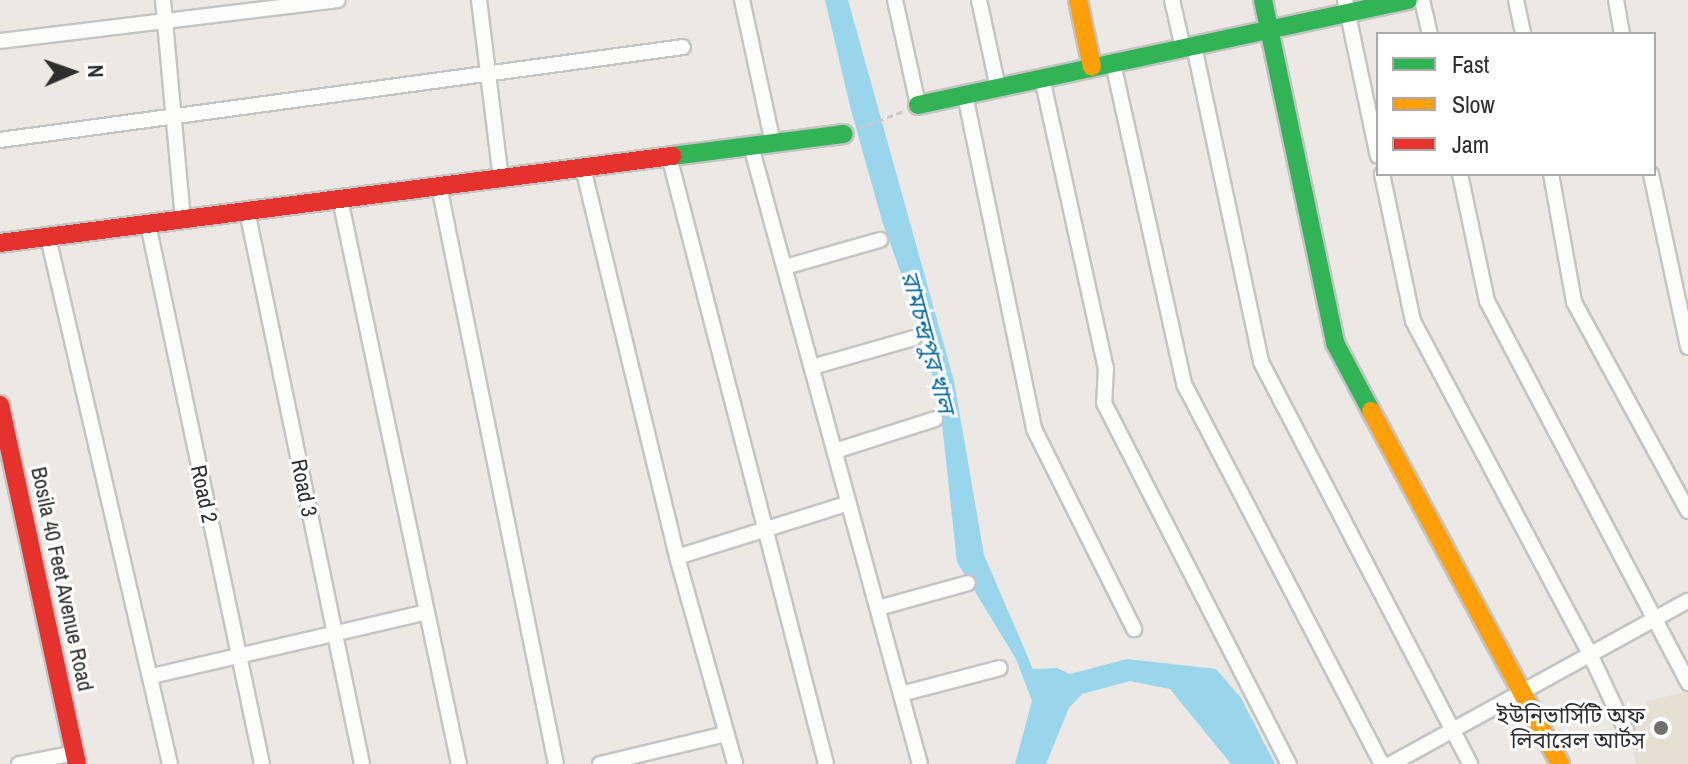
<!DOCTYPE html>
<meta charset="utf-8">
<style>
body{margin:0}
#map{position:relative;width:1688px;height:764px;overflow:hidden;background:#ece8e4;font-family:"Archivo Narrow","Noto Sans Bengali",sans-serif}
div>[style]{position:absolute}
.education>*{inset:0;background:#e6e0d3}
.water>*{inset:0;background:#99d6ec}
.path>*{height:3px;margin-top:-1.5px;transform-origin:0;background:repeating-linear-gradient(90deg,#c9c9c8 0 6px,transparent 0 10px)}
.roads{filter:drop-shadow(2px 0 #c5c4c5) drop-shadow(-2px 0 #c5c4c5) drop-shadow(0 2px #c5c4c5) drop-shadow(0 -2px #c5c4c5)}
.street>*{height:14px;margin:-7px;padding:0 7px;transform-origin:7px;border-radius:7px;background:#fcfcfb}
.fast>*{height:18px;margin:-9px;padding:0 9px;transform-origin:9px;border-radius:9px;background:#30b455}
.slow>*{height:18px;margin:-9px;padding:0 9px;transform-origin:9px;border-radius:9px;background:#ff9f0a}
.jam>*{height:18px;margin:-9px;padding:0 9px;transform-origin:9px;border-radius:9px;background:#e5322d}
.dots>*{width:22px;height:22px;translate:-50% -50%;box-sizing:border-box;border:4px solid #fff;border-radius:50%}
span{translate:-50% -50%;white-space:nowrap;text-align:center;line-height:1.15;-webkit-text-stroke:6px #fff;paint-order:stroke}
.street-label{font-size:22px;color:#2e2e2e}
.poi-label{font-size:22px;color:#2e2e2e}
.right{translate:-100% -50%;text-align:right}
.water-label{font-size:24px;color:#0d6fa3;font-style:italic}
.legend{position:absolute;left:1376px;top:32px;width:280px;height:144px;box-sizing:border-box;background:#fff;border:2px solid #ababab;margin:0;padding:10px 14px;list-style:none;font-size:24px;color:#2e2e2e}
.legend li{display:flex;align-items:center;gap:16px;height:40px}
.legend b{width:40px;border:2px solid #ababab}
.north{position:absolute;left:32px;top:32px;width:80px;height:80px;-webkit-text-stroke:6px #fff;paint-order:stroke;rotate:88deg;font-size:22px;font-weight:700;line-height:32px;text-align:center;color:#2e2e2e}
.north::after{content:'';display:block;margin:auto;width:28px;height:36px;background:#2e2e2e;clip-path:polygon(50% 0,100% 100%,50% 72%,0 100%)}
</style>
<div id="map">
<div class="education">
<div style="clip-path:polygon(1688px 691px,1688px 764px,1636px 764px,1630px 736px,1648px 701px)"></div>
</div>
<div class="water">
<div style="clip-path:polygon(825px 0,848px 0,954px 381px,984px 555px,1033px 669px,1057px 668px,1070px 674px,1127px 659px,1216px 669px,1241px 698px,1275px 764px,1231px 764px,1170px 689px,1130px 681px,1082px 694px,1069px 708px,1046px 764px,1015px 764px,1032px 701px,1016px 659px,957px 562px,940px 406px,919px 322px,883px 224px,851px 110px)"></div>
</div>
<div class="path">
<div style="left:859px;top:128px;width:48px;rotate:-20.7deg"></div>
</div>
<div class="roads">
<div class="street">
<div style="left:163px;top:0;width:220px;rotate:84.8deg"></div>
<div style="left:479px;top:0;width:179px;rotate:83deg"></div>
<div style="left:742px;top:0;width:146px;rotate:77.8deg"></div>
<div style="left:895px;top:0;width:107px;rotate:77.6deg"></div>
<div style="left:979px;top:0;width:90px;rotate:77.8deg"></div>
<div style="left:1172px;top:0;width:49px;rotate:77.1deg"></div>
<div style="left:1345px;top:0;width:159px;rotate:78.1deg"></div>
<div style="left:1422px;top:0;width:35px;rotate:77deg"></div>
<div style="left:1516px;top:0;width:35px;rotate:78deg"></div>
<div style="left:1616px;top:0;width:35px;rotate:80deg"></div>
<div style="left:0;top:41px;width:340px;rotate:-6.9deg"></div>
<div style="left:1194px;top:46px;width:323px;rotate:78deg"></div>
<div style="left:1261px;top:362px;width:453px;rotate:62.5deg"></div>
<div style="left:1113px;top:63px;width:329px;rotate:77.5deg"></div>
<div style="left:1184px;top:384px;width:428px;rotate:62.5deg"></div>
<div style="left:1042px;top:78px;width:297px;rotate:77.6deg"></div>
<div style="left:1106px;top:368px;width:35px;rotate:93deg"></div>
<div style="left:1104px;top:403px;width:406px;rotate:62.9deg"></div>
<div style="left:965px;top:95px;width:341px;rotate:78.3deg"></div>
<div style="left:1034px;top:429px;width:224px;rotate:63.4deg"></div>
<div style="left:0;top:140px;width:689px;rotate:-7.75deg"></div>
<div style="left:751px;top:146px;width:641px;rotate:74.71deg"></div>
<div style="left:669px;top:156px;width:628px;rotate:75.52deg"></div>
<div style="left:583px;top:168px;width:400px;rotate:76.4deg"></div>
<div style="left:677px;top:557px;width:215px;rotate:74.3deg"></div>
<div style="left:1382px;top:174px;width:150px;rotate:78.1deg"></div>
<div style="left:1413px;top:321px;width:377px;rotate:62deg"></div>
<div style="left:1590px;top:654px;width:85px;rotate:64.9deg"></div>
<div style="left:1460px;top:174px;width:130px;rotate:78deg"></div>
<div style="left:1487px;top:301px;width:432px;rotate:62.2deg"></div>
<div style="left:1551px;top:174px;width:130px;rotate:79.8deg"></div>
<div style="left:1574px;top:302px;width:238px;rotate:61.4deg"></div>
<div style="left:1651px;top:174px;width:177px;rotate:77.9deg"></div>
<div style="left:439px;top:186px;width:590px;rotate:78.56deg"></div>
<div style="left:340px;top:199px;width:577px;rotate:78.11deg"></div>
<div style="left:247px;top:211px;width:565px;rotate:78.25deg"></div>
<div style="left:148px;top:224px;width:552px;rotate:78.08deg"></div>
<div style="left:48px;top:237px;width:541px;rotate:76.97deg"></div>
<div style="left:785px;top:267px;width:99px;rotate:-15.9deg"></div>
<div style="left:812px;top:367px;width:106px;rotate:-15.9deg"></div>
<div style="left:835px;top:451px;width:105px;rotate:-17.7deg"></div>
<div style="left:677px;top:557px;width:180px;rotate:-17.4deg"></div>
<div style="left:878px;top:608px;width:93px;rotate:-15.5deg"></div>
<div style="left:152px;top:676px;width:282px;rotate:-13.1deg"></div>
<div style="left:901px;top:694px;width:102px;rotate:-14.7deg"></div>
<div style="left:19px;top:764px;width:57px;rotate:-11.1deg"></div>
<div style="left:600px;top:764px;width:130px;rotate:-13.4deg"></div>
<div style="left:1391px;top:764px;width:339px;rotate:-28.8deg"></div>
</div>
<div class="fast">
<div style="left:1263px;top:0;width:350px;rotate:78.1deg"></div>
<div style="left:1335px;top:343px;width:77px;rotate:62.1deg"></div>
<div style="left:918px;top:105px;width:501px;rotate:-12.09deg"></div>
<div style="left:672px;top:156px;width:173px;rotate:-7.3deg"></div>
</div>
<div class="slow">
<div style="left:1078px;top:0;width:68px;rotate:78.2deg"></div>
<div style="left:1371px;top:411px;width:400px;rotate:61.8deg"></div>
</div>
<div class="jam">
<div style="left:0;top:243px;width:678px;rotate:-7.38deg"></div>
<div style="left:0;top:405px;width:367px;rotate:77.9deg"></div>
</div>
</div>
<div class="dots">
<div style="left:1661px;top:728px;background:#706f6e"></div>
</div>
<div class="street-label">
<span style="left:304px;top:488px;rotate:79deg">Road 3</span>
<span style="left:204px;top:494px;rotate:78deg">Road 2</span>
<span style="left:62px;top:579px;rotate:78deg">Bosila 40 Feet Avenue Road</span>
</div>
<div class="poi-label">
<span class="right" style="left:1645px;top:728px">ইউনিভার্সিটি অফ<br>লিবারেল আর্টস</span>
</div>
<div class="water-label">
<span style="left:928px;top:342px;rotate:75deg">রামচন্দ্রপুর খাল</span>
</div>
<ul class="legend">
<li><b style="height:10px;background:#30b455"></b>Fast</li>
<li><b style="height:10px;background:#ff9f0a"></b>Slow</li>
<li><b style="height:10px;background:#e5322d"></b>Jam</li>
</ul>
<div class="north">N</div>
</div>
